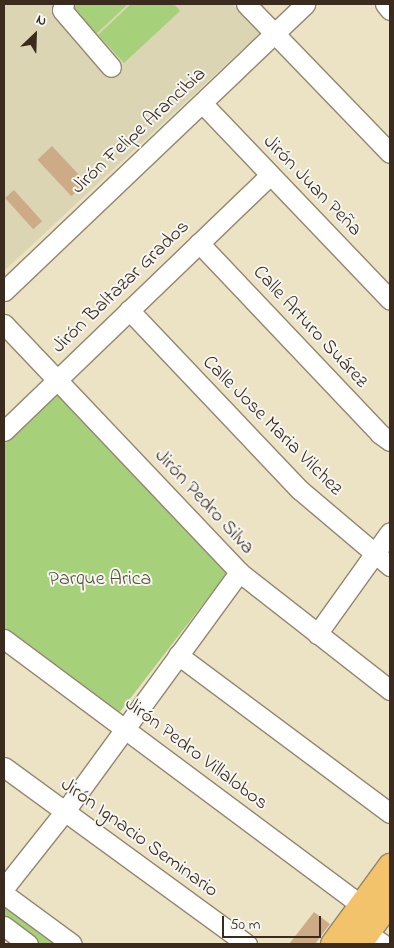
<!DOCTYPE html>
<meta charset="utf-8">
<style>
body{margin:0}
#map{position:relative;width:394px;height:948px;overflow:hidden;background:#ece3c4;font-family:"Indie Flower",sans-serif}
div>[style]{position:absolute}
.built>*{inset:0;background:#dbd5b4}
.green>*{inset:0;background:#a7d07b}
.building>*{inset:0;background:#cdab86;transform-origin:0 0}
.roads{filter:drop-shadow(1px 0 #948671) drop-shadow(-1px 0 #948671) drop-shadow(0 1px #948671) drop-shadow(0 -1px #948671)}
.minor>*{height:19px;margin:-9.5px;padding:0 9.5px;transform-origin:9.5px;border-radius:9.5px;background:#fff}
.major>*{height:25px;margin:-12.5px;padding:0 12.5px;transform-origin:12.5px;border-radius:12.5px;background:#f2c36a}
span{translate:-50% -50%;white-space:nowrap;text-align:center;line-height:1.15;-webkit-text-stroke:4px #f6f6f2;paint-order:stroke}
.street-label{font-size:20px;color:#3b2a1e}
.park-label{font-size:20px;color:#565435}
.frame{position:absolute;inset:0;border:5px solid #3b2a1e;pointer-events:none}
.north{position:absolute;left:10px;top:10px;width:50px;height:50px;-webkit-text-stroke:4px #f6f6f2;paint-order:stroke;rotate:24deg;font-size:14px;font-weight:700;line-height:20px;text-align:center;color:#3b2a1e}
.north::after{content:'';display:block;margin:auto;width:18px;height:22px;background:#3b2a1e;clip-path:polygon(50% 0,100% 100%,50% 72%,0 100%)}
.scale{position:absolute;left:222px;top:916px;width:99px;height:22px;box-sizing:border-box;border:2px solid #3b2a1e;border-top:0;padding-left:6px;font-size:15px;line-height:18px;white-space:nowrap;color:#3b2a1e;-webkit-text-stroke:4px #f6f6f2;paint-order:stroke}
</style>
<div id="map">
<div class="built">
<div style="clip-path:polygon(4px 4px,232px 4px,260px 33px,4px 271px)"></div>
</div>
<div class="green">
<div style="clip-path:polygon(72px 4px,128px 4px,96px 34px,70px 6px)"></div>
<div style="clip-path:polygon(131px 4px,174px 4px,180px 11px,124px 63px,98px 35px)"></div>
<div style="clip-path:polygon(56px 394px,227px 573px,119px 713px,4px 629px,4px 444px)"></div>
<div style="clip-path:polygon(7px 904px,61px 944px,39px 944px,4px 919px,4px 908px)"></div>
</div>
<div class="building">
<div style="left:52px;top:146px;width:50px;height:20px;rotate:47deg"></div>
<div style="left:14px;top:190px;width:42px;height:12px;rotate:48deg"></div>
<div style="clip-path:polygon(314px 912px,330px 924px,315px 944px,289px 944px)"></div>
</div>
<div class="roads">
<div class="minor">
<div style="left:64px;top:4px;width:6px;rotate:108deg"></div>
<div style="left:62px;top:10px;width:75px;rotate:49.3deg"></div>
<div style="left:246px;top:4px;width:207px;rotate:46deg"></div>
<div style="left:385px;top:4px;width:8px;rotate:50deg"></div>
<div style="left:202px;top:103px;width:272px;rotate:46.3deg"></div>
<div style="left:199px;top:243px;width:263px;rotate:46.5deg"></div>
<div style="left:380px;top:434px;width:12px;rotate:35deg"></div>
<div style="left:4px;top:291px;width:416px;rotate:-43.6deg"></div>
<div style="left:129px;top:310px;width:248px;rotate:46.5deg"></div>
<div style="left:300px;top:490px;width:118px;rotate:40.2deg"></div>
<div style="left:4px;top:324px;width:342px;rotate:46.5deg"></div>
<div style="left:239px;top:572px;width:192px;rotate:38deg"></div>
<div style="left:4px;top:431px;width:368px;rotate:-43.9deg"></div>
<div style="left:317px;top:634px;width:125px;rotate:-54.4deg"></div>
<div style="left:4px;top:639px;width:445px;rotate:36.7deg"></div>
<div style="left:178px;top:655px;width:264px;rotate:36.7deg"></div>
<div style="left:4px;top:767px;width:301px;rotate:36.1deg"></div>
<div style="left:4px;top:888px;width:98px;rotate:-51.6deg"></div>
<div style="left:65px;top:811px;width:296px;rotate:-53.9deg"></div>
<div style="left:4px;top:894px;width:84px;rotate:36.3deg"></div>
<div style="left:4px;top:926px;width:30px;rotate:37deg"></div>
<div style="left:367px;top:933px;width:19px;rotate:35deg"></div>
</div>
<div class="major">
<div style="left:333px;top:944px;width:97px;rotate:-53.8deg"></div>
<div style="left:358px;top:944px;width:54px;rotate:-54deg"></div>
</div>
</div>
<div class="street-label">
<span style="left:139px;top:131px;rotate:-43deg">Jirón Felipe Arancibia</span>
<span style="left:312px;top:186px;rotate:46deg">Jirón Juan Peña</span>
<span style="left:121px;top:287px;rotate:-44deg">Jirón Baltazar Grados</span>
<span style="left:310px;top:327px;rotate:47deg">Calle Arturo Suárez</span>
<span style="left:272px;top:426px;rotate:45deg">Calle Jose Maria Vilchez</span>
<span style="left:204px;top:502px;rotate:47deg">Jirón Pedro Silva</span>
<span style="left:196px;top:754px;rotate:37deg">Jirón Pedro Villalobos</span>
<span style="left:139px;top:838px;rotate:36deg">Jirón Ignacio Seminario</span>
</div>
<div class="park-label">
<span style="left:100px;top:579px">Parque Arica</span>
</div>
<div class="frame"></div>
<div class="north">N</div>
<div class="scale">50 m</div>
</div>
